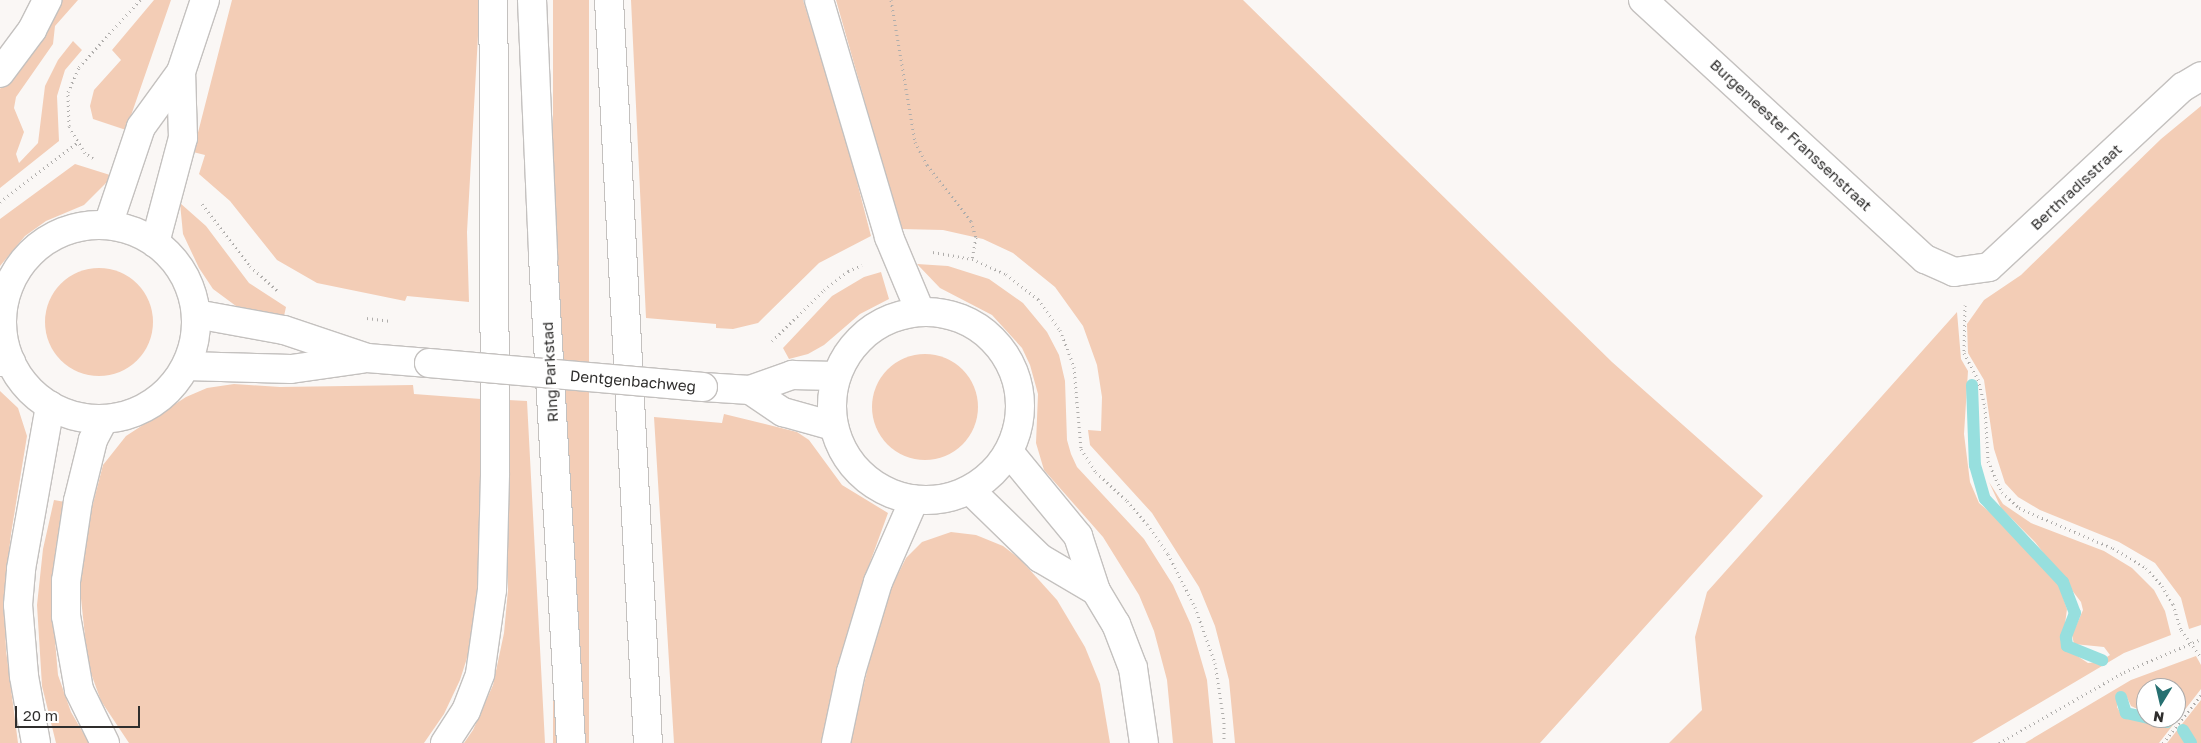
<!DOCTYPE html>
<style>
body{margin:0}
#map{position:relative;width:2201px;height:743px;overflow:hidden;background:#faf7f5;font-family:"Golos Text",sans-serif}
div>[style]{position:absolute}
.green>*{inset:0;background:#f3cdb6;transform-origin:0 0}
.round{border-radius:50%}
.stream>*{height:12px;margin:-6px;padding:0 6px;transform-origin:6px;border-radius:6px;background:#97dfde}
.path>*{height:3px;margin-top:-1.5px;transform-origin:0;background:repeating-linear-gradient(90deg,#b0aeac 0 1px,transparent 0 5px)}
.roads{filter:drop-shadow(1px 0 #c4c1bf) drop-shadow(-1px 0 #c4c1bf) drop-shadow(0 1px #c4c1bf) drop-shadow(0 -1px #c4c1bf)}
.minor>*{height:28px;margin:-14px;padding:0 14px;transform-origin:14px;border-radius:14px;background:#fff}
.major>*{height:28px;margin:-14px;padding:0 14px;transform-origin:14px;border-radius:14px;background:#fff}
.major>.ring{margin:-14px;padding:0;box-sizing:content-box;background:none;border:28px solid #fff;border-radius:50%}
.highway>*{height:28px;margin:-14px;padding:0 14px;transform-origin:14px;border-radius:14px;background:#fff}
.bridges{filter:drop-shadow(1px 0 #c4c1bf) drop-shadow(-1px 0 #c4c1bf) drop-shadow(0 1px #c4c1bf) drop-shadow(0 -1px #c4c1bf)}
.major-bridge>*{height:28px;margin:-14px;padding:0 14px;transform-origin:14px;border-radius:14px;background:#fff}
span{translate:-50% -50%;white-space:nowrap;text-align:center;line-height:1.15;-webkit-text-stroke:4px #fff;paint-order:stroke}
.street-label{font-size:15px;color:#2f2e2d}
.north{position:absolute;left:2136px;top:678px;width:50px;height:50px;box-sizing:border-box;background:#fff;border:1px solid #acabab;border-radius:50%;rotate:189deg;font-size:14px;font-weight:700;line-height:20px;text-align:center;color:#2f2e2d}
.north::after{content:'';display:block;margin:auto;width:18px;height:22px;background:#267071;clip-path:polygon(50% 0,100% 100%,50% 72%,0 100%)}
.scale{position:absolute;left:15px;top:706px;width:125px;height:22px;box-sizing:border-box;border:2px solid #2f2e2d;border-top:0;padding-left:6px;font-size:15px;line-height:18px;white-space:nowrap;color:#2f2e2d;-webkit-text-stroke:4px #fff;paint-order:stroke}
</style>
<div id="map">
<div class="green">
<div style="clip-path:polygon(56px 0,78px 0,55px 26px,53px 44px,16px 97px,14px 108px,24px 132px,16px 154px,19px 163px,38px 143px,45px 86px,58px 60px,73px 41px,82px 50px,65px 70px,57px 96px,59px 141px,0 188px,0 89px)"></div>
<div style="clip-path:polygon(154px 0,171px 0,126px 130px,93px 119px,90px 106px,94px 90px,121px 60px,112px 50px)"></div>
<div style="clip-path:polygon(232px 0,480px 0,467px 232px,469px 302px,407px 296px,405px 301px,317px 283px,277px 260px,230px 201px,199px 174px,205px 155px,193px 152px)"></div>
<div style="left:553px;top:0;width:36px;height:744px"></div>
<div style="clip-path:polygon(631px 0,803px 0,847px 143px,871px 236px,819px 263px,758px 323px,733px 329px,716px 328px,716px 324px,646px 318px)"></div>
<div style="clip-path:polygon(836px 0,1243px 0,1612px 362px,1763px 496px,1540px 743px,1235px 743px,1229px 680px,1215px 626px,1199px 587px,1152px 513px,1090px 445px,1088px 430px,1101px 431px,1102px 397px,1097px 365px,1083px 326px,1055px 287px,1013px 253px,983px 239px,943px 230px,901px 229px)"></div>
<div style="clip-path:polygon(2201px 106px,2201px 625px,2189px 629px,2181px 598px,2155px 563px,2119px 542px,2040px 510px,2018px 497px,2005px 483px,1994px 449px,1984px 380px,1968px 353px,1967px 324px,1984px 300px,2021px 275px,2161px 139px)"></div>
<div style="clip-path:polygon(75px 164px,110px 175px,107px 182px,84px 205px,46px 221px,25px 236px,0 266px,0 219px)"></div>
<div style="clip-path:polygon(180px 203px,206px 226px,249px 283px,286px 307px,284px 316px,236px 306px,213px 289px,199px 268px,183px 234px)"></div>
<div style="clip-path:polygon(917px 264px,948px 266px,989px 279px,1023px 303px,1047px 332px,1059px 355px,1065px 381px,1067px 440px,1071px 454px,1077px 467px,1144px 539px,1173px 585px,1191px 625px,1207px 680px,1213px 743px,1173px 743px,1167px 680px,1154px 631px,1139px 595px,1103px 537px,1044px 470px,1036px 443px,1038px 394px,1030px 365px,1022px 348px,992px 315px,940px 288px)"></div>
<div class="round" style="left:45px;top:268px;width:108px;height:108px"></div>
<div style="clip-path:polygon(881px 272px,889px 299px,860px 314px,824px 345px,808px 354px,789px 359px,783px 348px,832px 296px,864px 277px)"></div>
<div style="clip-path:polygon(1957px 312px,1961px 359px,1968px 371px,1964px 434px,1970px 482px,1979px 503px,2017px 535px,2058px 583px,2067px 609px,2063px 639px,2065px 648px,2088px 663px,2099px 662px,2110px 655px,2104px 647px,2074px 644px,2072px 635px,2083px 610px,2081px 602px,2035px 542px,2001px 508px,1989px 482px,2003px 504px,2031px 523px,2104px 551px,2132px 568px,2154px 590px,2165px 611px,2171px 635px,2124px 653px,1972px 743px,1669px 743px,1702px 710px,1695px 637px,1707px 592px)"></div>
<div class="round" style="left:872px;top:354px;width:106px;height:106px"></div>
<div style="clip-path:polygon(234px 384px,280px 387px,413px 385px,414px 394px,481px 399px,479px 594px,473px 639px,460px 680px,444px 714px,424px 743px,129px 743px,101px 701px,88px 665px,80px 589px,89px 519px,103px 465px,126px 436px,186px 397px,207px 388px)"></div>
<div style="clip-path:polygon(0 391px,18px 408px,27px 436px,11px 534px,4px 595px,6px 650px,18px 743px,0 743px)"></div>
<div style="clip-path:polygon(506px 400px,527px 401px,545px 743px,464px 743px,473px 730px,493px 685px,504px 633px,508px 590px)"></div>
<div style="clip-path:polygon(724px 414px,797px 432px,809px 440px,842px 485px,888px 513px,868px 568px,824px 743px,674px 743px,654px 417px,722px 423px)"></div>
<div style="clip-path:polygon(54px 500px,65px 502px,56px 546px,51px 594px,58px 675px,71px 712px,89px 743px,56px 743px,42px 686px,37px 605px,43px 549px)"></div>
<div style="clip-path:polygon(951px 532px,976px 535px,1003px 546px,1020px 559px,1057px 600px,1085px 647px,1100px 684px,1110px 743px,850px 743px,878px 625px,894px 582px,906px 558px,922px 542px)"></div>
<div style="clip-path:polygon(evenodd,2196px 656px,2201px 665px,2201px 689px,2159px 743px,2025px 743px,2131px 680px,2196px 656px,2146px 688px,2176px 688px,2176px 718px,2169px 718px,2167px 725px,2123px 718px,2117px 707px,2118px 698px,2126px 695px,2131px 706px,2146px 713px,2146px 688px)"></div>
<div style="clip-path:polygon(2201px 700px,2201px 743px,2196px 743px,2185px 728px,2181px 733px,2185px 743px,2167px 743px)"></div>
</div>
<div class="stream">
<div style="left:1972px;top:385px;width:80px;rotate:87.9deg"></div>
<div style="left:1975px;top:465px;width:35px;rotate:74deg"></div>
<div style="left:1985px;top:499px;width:114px;rotate:46.8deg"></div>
<div style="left:2063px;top:582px;width:33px;rotate:69deg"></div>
<div style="left:2075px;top:613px;width:26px;rotate:111deg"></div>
<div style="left:2066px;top:637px;width:9px;rotate:84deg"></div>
<div style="left:2067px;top:646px;width:38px;rotate:22deg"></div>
<div style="left:2121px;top:697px;width:17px;rotate:73deg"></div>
<div style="left:2126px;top:713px;width:42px;rotate:12.4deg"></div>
<div style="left:2183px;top:730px;width:15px;rotate:58deg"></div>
</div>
<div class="path">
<div style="left:891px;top:0;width:144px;rotate:80.4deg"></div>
<div style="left:915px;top:142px;width:26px;rotate:62deg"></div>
<div style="left:927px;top:165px;width:71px;rotate:51.8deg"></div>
<div style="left:971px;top:221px;width:17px;rotate:73deg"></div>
<div style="left:976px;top:237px;width:22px;rotate:100deg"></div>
<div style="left:93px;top:158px;width:9px;rotate:-148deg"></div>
<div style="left:85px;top:153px;width:31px;rotate:-121deg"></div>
<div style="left:69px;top:126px;width:34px;rotate:-92deg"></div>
<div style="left:68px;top:92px;width:27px;rotate:-66deg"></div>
<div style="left:79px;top:67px;width:91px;rotate:-47.7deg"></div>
<div style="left:0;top:202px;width:97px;rotate:-37.5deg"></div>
<div style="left:202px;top:204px;width:78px;rotate:52.3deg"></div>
<div style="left:250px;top:266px;width:38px;rotate:42deg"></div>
<div style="left:933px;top:252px;width:40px;rotate:10deg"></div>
<div style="left:972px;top:259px;width:37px;rotate:24deg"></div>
<div style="left:1006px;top:274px;width:41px;rotate:38deg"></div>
<div style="left:1038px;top:299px;width:38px;rotate:55deg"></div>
<div style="left:1060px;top:330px;width:40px;rotate:69deg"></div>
<div style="left:1074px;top:367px;width:82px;rotate:85.1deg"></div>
<div style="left:1081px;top:449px;width:27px;rotate:57deg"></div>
<div style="left:1096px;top:472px;width:42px;rotate:43.1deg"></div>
<div style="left:1127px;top:501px;width:30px;rotate:49deg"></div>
<div style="left:1147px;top:524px;width:37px;rotate:55deg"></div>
<div style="left:1168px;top:554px;width:59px;rotate:63deg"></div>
<div style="left:1195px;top:607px;width:59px;rotate:70.3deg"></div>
<div style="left:1215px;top:663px;width:60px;rotate:81.3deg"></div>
<div style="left:1224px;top:722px;width:21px;rotate:90deg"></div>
<div style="left:1965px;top:305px;width:48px;rotate:91.2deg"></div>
<div style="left:1964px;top:353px;width:30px;rotate:62deg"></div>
<div style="left:1978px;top:379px;width:29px;rotate:76deg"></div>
<div style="left:1985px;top:407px;width:54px;rotate:86.8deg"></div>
<div style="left:1988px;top:461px;width:34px;rotate:66deg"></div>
<div style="left:2002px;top:492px;width:23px;rotate:43deg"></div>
<div style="left:2019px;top:508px;width:102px;rotate:23.1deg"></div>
<div style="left:2113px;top:548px;width:39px;rotate:31deg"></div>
<div style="left:2146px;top:568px;width:24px;rotate:48deg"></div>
<div style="left:2162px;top:586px;width:21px;rotate:59deg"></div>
<div style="left:2173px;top:604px;width:27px;rotate:73deg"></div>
<div style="left:2181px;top:630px;width:34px;rotate:54deg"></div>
<div style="left:367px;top:318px;width:24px;rotate:7deg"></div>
<div style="left:772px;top:341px;width:73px;rotate:-44.4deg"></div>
<div style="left:824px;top:290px;width:31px;rotate:-38deg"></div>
<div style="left:848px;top:271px;width:15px;rotate:-23deg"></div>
<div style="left:1999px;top:743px;width:144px;rotate:-29.6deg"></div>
<div style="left:2124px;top:672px;width:84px;rotate:-23.2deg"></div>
<div style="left:2163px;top:743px;width:61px;rotate:-51.6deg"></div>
</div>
<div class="roads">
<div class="minor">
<div style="left:1643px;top:0;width:383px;rotate:42.6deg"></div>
<div style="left:1925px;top:259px;width:32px;rotate:24deg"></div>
<div style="left:1954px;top:272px;width:35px;rotate:-8deg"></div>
<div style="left:1989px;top:267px;width:265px;rotate:-42.9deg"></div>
<div style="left:2183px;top:87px;width:21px;rotate:-31deg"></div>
<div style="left:0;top:73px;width:54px;rotate:-53.3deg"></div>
<div style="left:32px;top:30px;width:34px;rotate:-63deg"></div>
<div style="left:0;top:296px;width:9px;rotate:-41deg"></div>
<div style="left:0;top:362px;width:11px"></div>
<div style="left:1009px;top:452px;width:109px;rotate:50.6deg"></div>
<div style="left:1078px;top:536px;width:58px;rotate:71.9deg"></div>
<div style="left:1096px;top:591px;width:39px;rotate:59deg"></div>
<div style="left:1116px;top:624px;width:47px;rotate:68.9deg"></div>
<div style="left:1133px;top:668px;width:76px;rotate:81.7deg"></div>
<div style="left:970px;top:490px;width:98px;rotate:44.2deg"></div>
<div style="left:1040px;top:558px;width:65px;rotate:30.5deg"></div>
</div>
<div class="major">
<div style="left:108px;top:225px;width:103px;rotate:-71.4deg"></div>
<div style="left:141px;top:127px;width:68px;rotate:-54deg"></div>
<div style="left:181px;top:72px;width:76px;rotate:-71.6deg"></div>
<div class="ring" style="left:2px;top:225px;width:166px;height:166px"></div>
<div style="left:155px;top:243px;width:109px;rotate:-75.1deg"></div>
<div style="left:183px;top:138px;width:66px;rotate:-91.7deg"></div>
<div class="ring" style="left:832px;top:312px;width:160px;height:160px"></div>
<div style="left:196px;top:314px;width:89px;rotate:10.3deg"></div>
<div style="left:284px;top:330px;width:88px;rotate:18.6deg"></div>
<div style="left:367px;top:358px;width:62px;rotate:4.6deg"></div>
<div style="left:186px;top:366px;width:105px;rotate:1.6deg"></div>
<div style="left:291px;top:369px;width:71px;rotate:-8.1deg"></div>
<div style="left:703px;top:387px;width:47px;rotate:3.7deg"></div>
<div style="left:750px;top:390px;width:45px;rotate:-19.7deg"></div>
<div style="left:792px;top:375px;width:44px;rotate:1.3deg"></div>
<div style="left:750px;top:390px;width:40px;rotate:34deg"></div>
<div style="left:783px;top:412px;width:52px;rotate:15.6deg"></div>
</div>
<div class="highway">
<div style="left:532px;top:0;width:257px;rotate:87.5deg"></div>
<div style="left:543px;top:257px;width:487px;rotate:86.7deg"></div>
<div style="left:609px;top:0;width:744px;rotate:87deg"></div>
<div style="left:819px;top:0;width:247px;rotate:73.5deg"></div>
<div style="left:889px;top:237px;width:80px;rotate:67.3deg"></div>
<div style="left:104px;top:419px;width:24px;rotate:118deg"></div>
<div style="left:93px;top:440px;width:63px;rotate:103.8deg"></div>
<div style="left:78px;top:501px;width:81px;rotate:98.5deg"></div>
<div style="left:66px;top:581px;width:35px;rotate:90deg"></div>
<div style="left:66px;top:616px;width:75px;rotate:80deg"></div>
<div style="left:79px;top:690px;width:59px;rotate:63.9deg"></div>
<div style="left:36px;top:743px;width:68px;rotate:-100.2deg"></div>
<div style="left:24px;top:676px;width:71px;rotate:-94.8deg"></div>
<div style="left:18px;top:605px;width:36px;rotate:-85deg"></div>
<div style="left:21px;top:569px;width:166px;rotate:-79.9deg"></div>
<div style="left:445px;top:743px;width:38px;rotate:-57deg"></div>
<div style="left:466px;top:711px;width:40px;rotate:-69deg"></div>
<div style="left:480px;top:674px;width:85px;rotate:-81.9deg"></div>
<div style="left:492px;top:590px;width:117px;rotate:-88.5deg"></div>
<div style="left:495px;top:473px;width:473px;rotate:-90.2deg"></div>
<div style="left:836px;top:743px;width:73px;rotate:-78.1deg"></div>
<div style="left:851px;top:672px;width:94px;rotate:-73.3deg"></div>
<div style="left:878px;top:582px;width:90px;rotate:-66.3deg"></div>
</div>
</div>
<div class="bridges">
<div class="major-bridge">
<div style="left:429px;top:363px;width:275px;rotate:5deg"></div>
</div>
</div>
<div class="street-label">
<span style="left:1791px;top:135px;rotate:43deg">Burgemeester Franssenstraat</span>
<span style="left:2076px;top:187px;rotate:-43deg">Berthradisstraat</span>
<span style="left:550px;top:372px;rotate:-93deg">Ring Parkstad</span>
<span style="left:633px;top:381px;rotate:5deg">Dentgenbachweg</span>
</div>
<div class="north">N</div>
<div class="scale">20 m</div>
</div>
